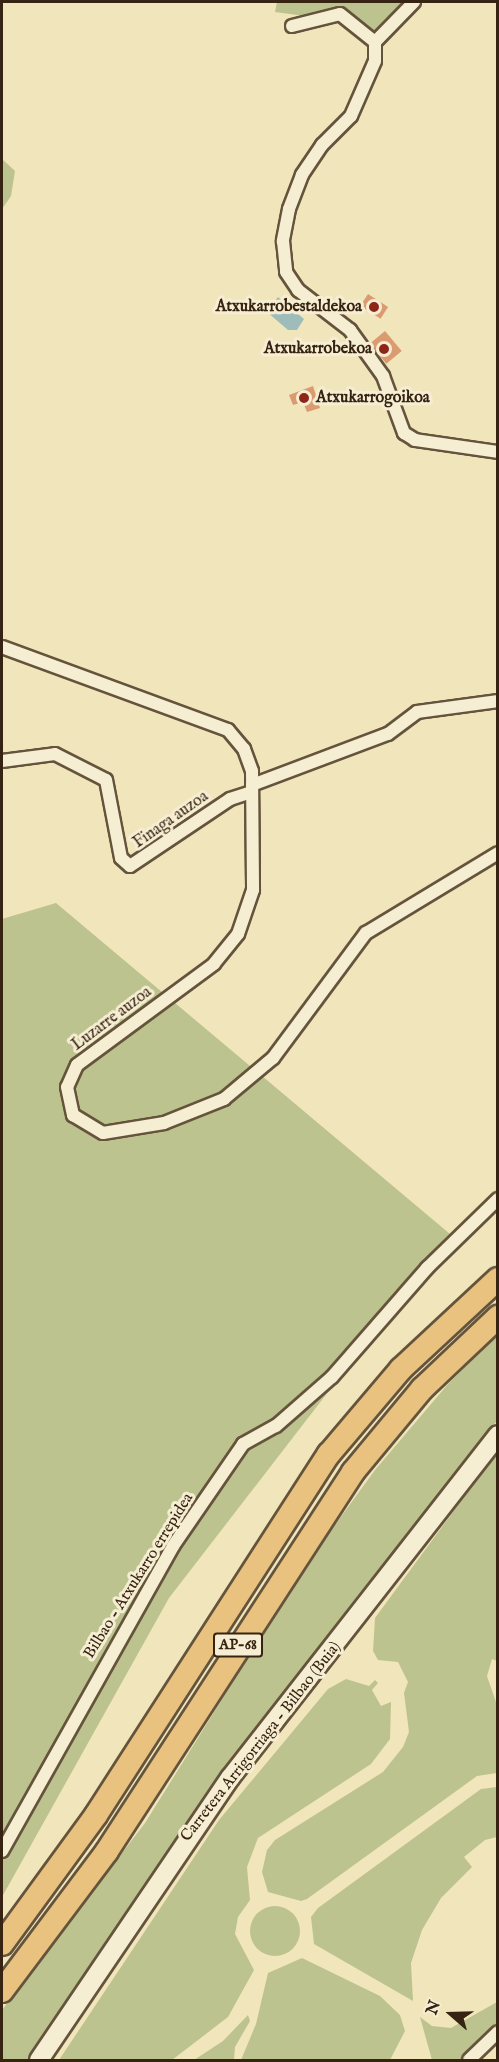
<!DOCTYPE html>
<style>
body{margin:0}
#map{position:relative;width:499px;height:2062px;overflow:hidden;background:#f1e5bc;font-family:"IM FELL English",serif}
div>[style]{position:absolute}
.green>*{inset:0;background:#bdc38e}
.round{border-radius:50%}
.water>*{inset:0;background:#9ebdba}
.building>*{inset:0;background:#db9b70;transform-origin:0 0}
.roads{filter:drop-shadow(2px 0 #65543c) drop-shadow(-2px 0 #65543c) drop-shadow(0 2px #65543c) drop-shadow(0 -2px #65543c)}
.street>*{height:12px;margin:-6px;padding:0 6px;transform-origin:6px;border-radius:6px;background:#f6eed3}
.secondary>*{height:18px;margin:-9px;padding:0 9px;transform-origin:9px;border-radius:9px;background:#f6eed3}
.highway>*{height:22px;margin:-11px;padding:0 11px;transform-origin:11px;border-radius:11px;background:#e8c27e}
.dots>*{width:16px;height:16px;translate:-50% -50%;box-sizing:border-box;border:3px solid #f6eed3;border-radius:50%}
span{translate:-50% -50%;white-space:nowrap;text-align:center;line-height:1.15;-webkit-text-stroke:6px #f6eed3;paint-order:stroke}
.shield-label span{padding:2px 4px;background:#f6eed3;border:2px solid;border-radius:4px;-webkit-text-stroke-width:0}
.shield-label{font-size:15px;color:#362312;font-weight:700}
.poi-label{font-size:16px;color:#362312;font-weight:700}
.right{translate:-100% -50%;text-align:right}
.left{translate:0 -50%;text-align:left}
.street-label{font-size:16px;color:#362312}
.frame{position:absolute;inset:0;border:3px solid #362312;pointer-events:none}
.north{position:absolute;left:421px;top:1984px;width:60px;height:60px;-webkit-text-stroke:4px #f6eed3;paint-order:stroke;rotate:290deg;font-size:16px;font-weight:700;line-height:24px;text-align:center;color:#362312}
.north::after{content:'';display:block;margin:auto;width:21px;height:27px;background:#362312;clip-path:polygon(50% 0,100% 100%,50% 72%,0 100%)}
</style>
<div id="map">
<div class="green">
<div style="clip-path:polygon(277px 2px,410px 2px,375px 39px,344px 9px,312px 17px,275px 12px)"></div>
<div style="clip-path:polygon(2px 159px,15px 171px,11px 196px,2px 209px)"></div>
<div style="clip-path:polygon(56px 903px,450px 1234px,169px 1598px,2px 1897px,2px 919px)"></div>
<div style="clip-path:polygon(497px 1336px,497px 1421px,219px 1780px,29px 2060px,2px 2060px,2px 2010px,145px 1823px,305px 1566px,375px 1470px,448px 1384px)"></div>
<div style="clip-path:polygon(497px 1452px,497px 1661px,492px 1659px,487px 1676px,497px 1705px,497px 1773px,477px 1776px,307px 1899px,301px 1901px,268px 1892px,262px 1872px,267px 1850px,275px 1840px,383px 1772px,403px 1747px,409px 1732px,404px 1693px,408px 1682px,398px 1662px,378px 1660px,373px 1651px,375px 1618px)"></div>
<div style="clip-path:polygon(346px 1679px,369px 1686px,375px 1680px,378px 1683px,372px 1690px,381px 1706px,391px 1702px,390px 1739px,371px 1764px,258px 1838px,247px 1867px,250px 1900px,238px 1917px,235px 1934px,254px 1970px,228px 2017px,172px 2060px,59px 2060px,219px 1820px,328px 1689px)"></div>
<div style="clip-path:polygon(497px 1787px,497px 1837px,485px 1840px,464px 1857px,472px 1867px,441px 1898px,422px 1930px,411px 1963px,413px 2001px,314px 1944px,311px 1917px,318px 1908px,481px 1789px)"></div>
<div class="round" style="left:250px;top:1906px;width:50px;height:50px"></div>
<div style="clip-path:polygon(302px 1958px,380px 1996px,400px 2015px,405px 2031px,390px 2060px,241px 2060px,256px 2024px,268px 1973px)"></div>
<div style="clip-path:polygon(497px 2002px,497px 2032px,469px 2060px,432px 2060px,420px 2017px,432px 2026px,451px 2028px)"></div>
<div style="clip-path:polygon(248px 2015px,250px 2021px,235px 2047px,234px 2060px,194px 2060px,223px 2041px)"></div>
</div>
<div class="water">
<div style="clip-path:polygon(278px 297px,304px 319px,297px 330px,288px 330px,267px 312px)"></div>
</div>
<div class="building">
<div style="left:368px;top:294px;width:24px;height:14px;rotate:33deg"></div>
<div style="left:385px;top:331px;width:26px;height:20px;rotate:50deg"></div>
<div style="clip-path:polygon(313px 386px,320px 408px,307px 412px,303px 402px,293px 405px,289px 395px)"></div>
</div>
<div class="roads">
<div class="street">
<div style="left:292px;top:26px;width:49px;rotate:-14deg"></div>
<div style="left:340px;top:14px;width:45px;rotate:38.7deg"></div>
<div style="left:375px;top:42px;width:56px;rotate:-45.7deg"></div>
<div style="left:375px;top:42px;width:19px;rotate:90deg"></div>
<div style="left:375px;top:61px;width:60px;rotate:113.6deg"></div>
<div style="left:351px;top:116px;width:41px;rotate:135deg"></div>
<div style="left:322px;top:145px;width:36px;rotate:124deg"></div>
<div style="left:302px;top:175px;width:36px;rotate:111deg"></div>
<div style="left:289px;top:209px;width:33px;rotate:101deg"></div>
<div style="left:283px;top:241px;width:31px;rotate:84deg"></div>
<div style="left:286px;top:272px;width:22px;rotate:56deg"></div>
<div style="left:298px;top:290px;width:66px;rotate:37.6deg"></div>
<div style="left:350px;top:330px;width:57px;rotate:54.3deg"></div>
<div style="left:383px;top:376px;width:61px;rotate:69.8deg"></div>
<div style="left:404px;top:433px;width:13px;rotate:32deg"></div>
<div style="left:415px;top:440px;width:84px;rotate:8.2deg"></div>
<div style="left:2px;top:647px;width:241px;rotate:20.2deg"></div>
<div style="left:228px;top:730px;width:25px;rotate:50deg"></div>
<div style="left:244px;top:749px;width:23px;rotate:70deg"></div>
<div style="left:252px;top:771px;width:119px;rotate:89.5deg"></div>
<div style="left:253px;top:890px;width:46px;rotate:108.8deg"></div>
<div style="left:238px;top:934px;width:38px;rotate:129deg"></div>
<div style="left:214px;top:964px;width:170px;rotate:143.6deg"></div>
<div style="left:77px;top:1065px;width:24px;rotate:114deg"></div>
<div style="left:67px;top:1087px;width:29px;rotate:78deg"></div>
<div style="left:73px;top:1115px;width:35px;rotate:31deg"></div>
<div style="left:103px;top:1133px;width:62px;rotate:-9.3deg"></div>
<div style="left:164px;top:1123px;width:65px;rotate:-21.8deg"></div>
<div style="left:224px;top:1099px;width:64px;rotate:-39.9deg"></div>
<div style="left:273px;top:1058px;width:156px;rotate:-53.4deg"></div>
<div style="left:366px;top:933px;width:154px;rotate:-31.2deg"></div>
<div style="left:2px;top:761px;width:53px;rotate:-7.5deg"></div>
<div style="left:55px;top:754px;width:57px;rotate:27deg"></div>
<div style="left:106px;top:780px;width:79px;rotate:79.1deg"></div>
<div style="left:121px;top:858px;width:12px;rotate:42deg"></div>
<div style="left:130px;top:866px;width:120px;rotate:-33.8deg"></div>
<div style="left:230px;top:799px;width:23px;rotate:-18deg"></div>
<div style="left:252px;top:785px;width:145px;rotate:-20.6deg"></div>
<div style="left:388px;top:734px;width:36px;rotate:-37deg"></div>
<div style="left:417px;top:712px;width:82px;rotate:-7.7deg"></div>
<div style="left:2px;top:1851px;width:350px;rotate:-60.7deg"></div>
<div style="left:173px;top:1546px;width:124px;rotate:-55.5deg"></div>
<div style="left:243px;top:1444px;width:38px;rotate:-29deg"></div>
<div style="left:276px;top:1426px;width:74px;rotate:-41.2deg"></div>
<div style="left:332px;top:1377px;width:145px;rotate:-48.9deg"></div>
<div style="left:427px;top:1268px;width:99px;rotate:-44.2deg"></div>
<div style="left:469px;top:2060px;width:40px;rotate:-44deg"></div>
</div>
<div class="secondary">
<div style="left:39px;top:2060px;width:341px;rotate:-55.9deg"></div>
<div style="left:230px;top:1778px;width:435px;rotate:-52deg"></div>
</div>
<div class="highway">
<div style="left:2px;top:1944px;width:160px;rotate:-53.9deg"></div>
<div style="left:96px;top:1815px;width:430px;rotate:-57.2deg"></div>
<div style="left:329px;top:1454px;width:111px;rotate:-49.7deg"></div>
<div style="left:401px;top:1369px;width:132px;rotate:-42.9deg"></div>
<div style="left:2px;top:1991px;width:175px;rotate:-53.1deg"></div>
<div style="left:107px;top:1851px;width:452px;rotate:-57deg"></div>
<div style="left:353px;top:1472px;width:108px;rotate:-50.3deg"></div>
<div style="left:422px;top:1389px;width:105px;rotate:-43.5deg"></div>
</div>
</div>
<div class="dots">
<div style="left:374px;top:307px;background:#8f2418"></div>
<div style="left:384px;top:349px;background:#8f2418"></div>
<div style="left:304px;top:398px;background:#8f2418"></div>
</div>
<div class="shield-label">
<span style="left:238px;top:1645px">AP-68</span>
</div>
<div class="poi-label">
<span class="right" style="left:362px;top:307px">Atxukarrobestaldekoa</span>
<span class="right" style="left:372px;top:349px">Atxukarrobekoa</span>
<span class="left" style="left:316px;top:398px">Atxukarrogoikoa</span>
</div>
<div class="street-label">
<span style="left:171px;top:820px;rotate:-35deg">Finaga auzoa</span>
<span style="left:112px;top:1019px;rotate:-37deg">Luzarre auzoa</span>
<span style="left:139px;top:1576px;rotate:-58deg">Bilbao - Atxukarro errepidea</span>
<span style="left:261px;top:1742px;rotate:-52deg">Carretera Arrigorriaga - Bilbao (Buia)</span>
</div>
<div class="frame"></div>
<div class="north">N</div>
</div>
